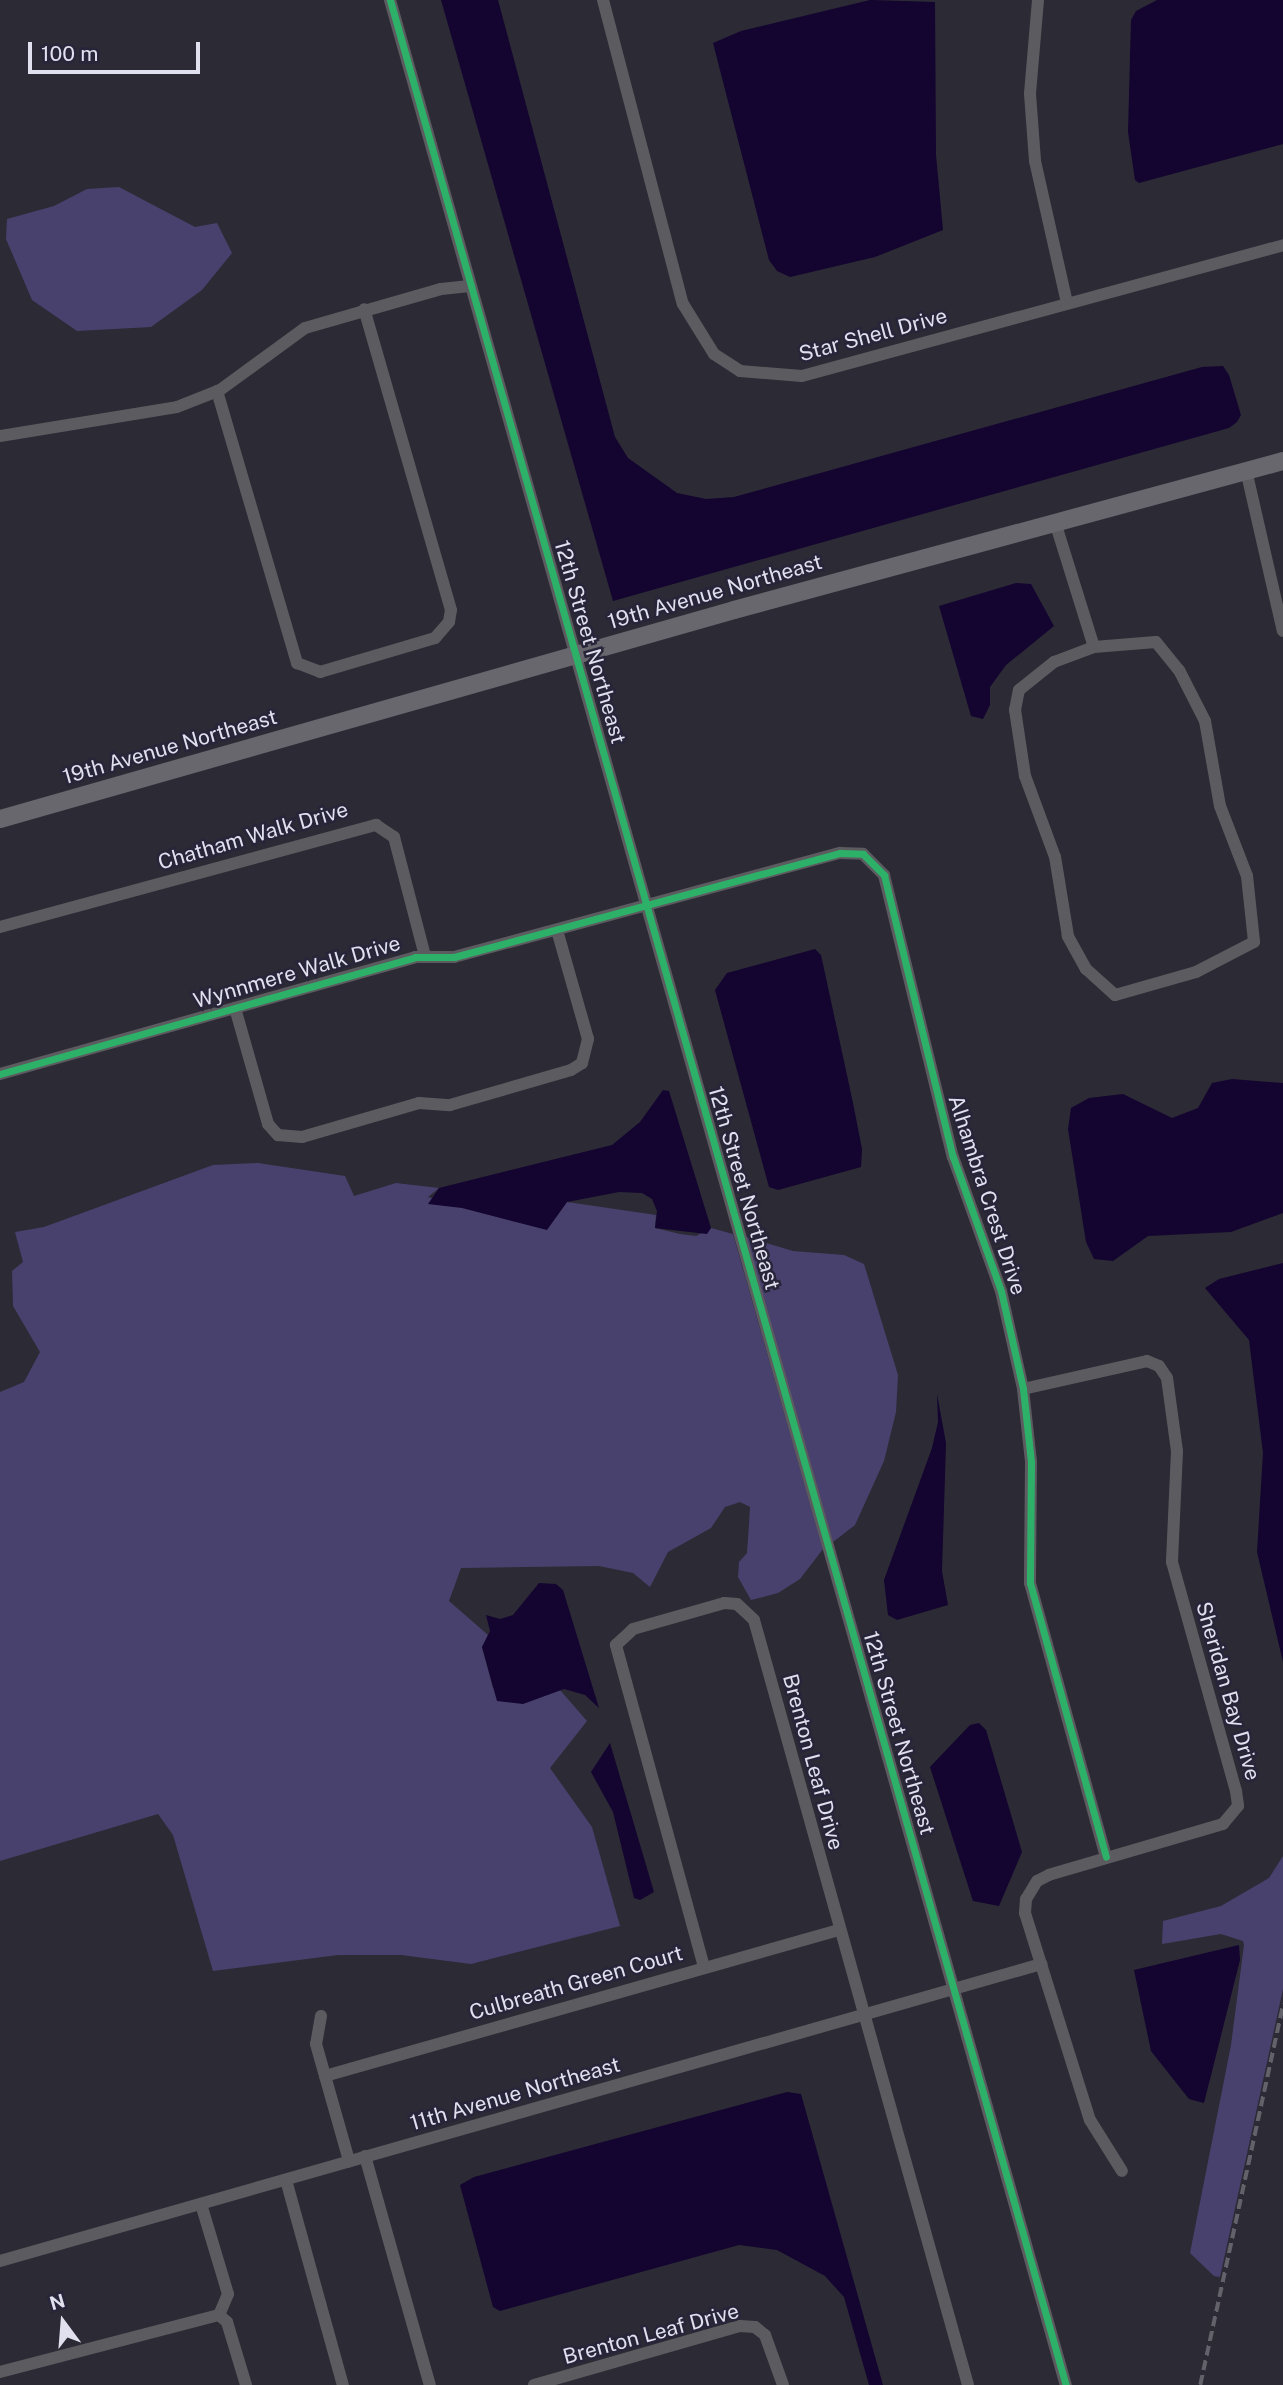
<!DOCTYPE html>
<style>
body{margin:0}
#map{position:relative;width:1283px;height:2385px;overflow:hidden;background:#2c2a35;font-family:"Public Sans",sans-serif}
div>[style]{position:absolute}
.green>*{inset:0;background:#49416d}
.water>*{inset:0;background:#130430}
.street>*{height:12px;margin:-6px;padding:0 6px;transform-origin:6px;border-radius:6px;background:#5c5c60}
.secondary>*{height:18px;margin:-9px;padding:0 9px;transform-origin:9px;border-radius:9px;background:#68676d}
.rail>*{height:3.5px;margin-top:-1.75px;transform-origin:0;background:repeating-linear-gradient(90deg,#636169 0 10px,transparent 0 15px)}
.cycleway>*{height:7px;margin:-3.5px;padding:0 3.5px;transform-origin:3.5px;border-radius:3.5px;background:#2db169}
span{translate:-50% -50%;white-space:nowrap;text-align:center;line-height:1.15;-webkit-text-stroke:5px #28253a;paint-order:stroke}
.street-label{font-size:21px;color:#e1e0ee}
.north{position:absolute;left:28px;top:2287px;width:70px;height:70px;-webkit-text-stroke:5px #28253a;paint-order:stroke;rotate:344deg;font-size:19px;font-weight:700;line-height:28px;text-align:center;color:#e1e0ee}
.north::after{content:'';display:block;margin:auto;width:24px;height:32px;background:#e1e0ee;clip-path:polygon(50% 0,100% 100%,50% 72%,0 100%)}
.scale{position:absolute;left:28px;top:42px;width:172px;height:32px;box-sizing:border-box;border:4px solid #e1e0ee;border-top:0;padding-left:9px;font-size:21px;line-height:24px;white-space:nowrap;color:#e1e0ee;-webkit-text-stroke:5px #28253a;paint-order:stroke}
</style>
<div id="map">
<div class="green">
<div style="clip-path:polygon(119px 187px,195px 227px,217px 223px,232px 253px,202px 290px,151px 327px,77px 331px,32px 300px,6px 239px,7px 219px,54px 206px,87px 189px)"></div>
<div style="clip-path:polygon(258px 1163px,345px 1176px,354px 1196px,396px 1183px,439px 1188px,428px 1197px,506px 1219px,556px 1217px,567px 1202px,656px 1215px,655px 1228px,680px 1234px,696px 1236px,711px 1228px,733px 1234px,823px 1549px,800px 1579px,778px 1593px,751px 1600px,738px 1577px,739px 1562px,747px 1553px,749px 1524px,750px 1507px,740px 1502px,725px 1507px,711px 1528px,668px 1552px,650px 1587px,633px 1573px,599px 1566px,461px 1568px,449px 1601px,488px 1635px,482px 1647px,493px 1688px,530px 1701px,560px 1690px,587px 1721px,550px 1768px,592px 1827px,620px 1926px,471px 1964px,401px 1955px,338px 1955px,213px 1971px,173px 1835px,158px 1814px,0 1861px,0 1392px,24px 1382px,40px 1352px,13px 1306px,12px 1271px,23px 1262px,15px 1232px,44px 1227px,213px 1165px)"></div>
<div style="clip-path:polygon(746px 1237px,793px 1251px,844px 1255px,864px 1264px,898px 1375px,896px 1412px,884px 1461px,855px 1525px,833px 1542px)"></div>
<div style="clip-path:polygon(1283px 1856px,1283px 1989px,1220px 2277px,1214px 2276px,1190px 2253px,1231px 2045px,1244px 1945px,1243px 1941px,1221px 1934px,1162px 1944px,1163px 1921px,1221px 1906px,1269px 1878px)"></div>
</div>
<div class="water">
<div style="clip-path:polygon(441px 0,498px 0,615px 437px,628px 458px,677px 493px,706px 499px,734px 497px,1202px 367px,1223px 366px,1229px 375px,1241px 415px,1237px 422px,1229px 428px,613px 601px)"></div>
<div style="clip-path:polygon(870px 0,935px 2px,936px 155px,943px 230px,875px 257px,790px 277px,777px 271px,769px 260px,713px 43px,741px 31px)"></div>
<div style="clip-path:polygon(1157px 0,1283px 0,1283px 144px,1139px 183px,1135px 180px,1128px 132px,1131px 20px,1136px 11px)"></div>
<div style="clip-path:polygon(1016px 583px,1031px 584px,1054px 626px,1006px 665px,990px 687px,990px 705px,983px 719px,971px 716px,939px 606px)"></div>
<div style="clip-path:polygon(815px 949px,821px 955px,853px 1103px,862px 1149px,861px 1167px,778px 1190px,769px 1187px,715px 990px,727px 973px)"></div>
<div style="clip-path:polygon(1232px 1079px,1283px 1083px,1283px 1213px,1231px 1232px,1148px 1236px,1113px 1261px,1094px 1259px,1086px 1242px,1068px 1129px,1071px 1108px,1089px 1098px,1123px 1094px,1172px 1118px,1198px 1108px,1212px 1083px)"></div>
<div style="clip-path:polygon(663px 1090px,669px 1091px,711px 1228px,707px 1234px,655px 1228px,657px 1211px,652px 1199px,642px 1193px,619px 1192px,567px 1202px,547px 1230px,462px 1208px,428px 1204px,439px 1188px,612px 1145px,640px 1122px)"></div>
<div style="clip-path:polygon(1283px 1263px,1283px 1662px,1257px 1552px,1263px 1453px,1249px 1340px,1205px 1288px,1219px 1279px)"></div>
<div style="clip-path:polygon(937px 1394px,946px 1443px,942px 1571px,948px 1605px,897px 1620px,888px 1615px,884px 1580px,932px 1448px,938px 1422px)"></div>
<div style="clip-path:polygon(539px 1583px,556px 1584px,563px 1590px,599px 1708px,585px 1695px,564px 1689px,523px 1704px,497px 1701px,482px 1647px,490px 1631px,486px 1615px,500px 1619px,513px 1615px)"></div>
<div style="clip-path:polygon(979px 1723px,986px 1730px,1022px 1852px,999px 1906px,973px 1901px,930px 1767px,970px 1725px)"></div>
<div style="clip-path:polygon(610px 1743px,654px 1892px,640px 1900px,634px 1898px,613px 1812px,591px 1772px)"></div>
<div style="clip-path:polygon(1239px 1945px,1240px 1960px,1204px 2103px,1189px 2099px,1151px 2051px,1134px 1970px)"></div>
<div style="clip-path:polygon(787px 2092px,801px 2094px,883px 2385px,869px 2385px,844px 2297px,825px 2276px,777px 2250px,739px 2245px,500px 2311px,493px 2307px,460px 2185px,474px 2177px)"></div>
</div>
<div class="street">
<div style="left:390px;top:0;width:2479px;rotate:74.18deg"></div>
<div style="left:603px;top:0;width:314px;rotate:75.3deg"></div>
<div style="left:683px;top:304px;width:59px;rotate:58.2deg"></div>
<div style="left:714px;top:354px;width:31px;rotate:33deg"></div>
<div style="left:740px;top:371px;width:62px;rotate:4.6deg"></div>
<div style="left:802px;top:376px;width:499px;rotate:-15.2deg"></div>
<div style="left:1038px;top:0;width:94px;rotate:94.9deg"></div>
<div style="left:1030px;top:94px;width:67px;rotate:85.7deg"></div>
<div style="left:1035px;top:161px;width:146px;rotate:77.3deg"></div>
<div style="left:217px;top:391px;width:284px;rotate:73.6deg"></div>
<div style="left:297px;top:663px;width:25px;rotate:21deg"></div>
<div style="left:320px;top:672px;width:120px;rotate:-16.5deg"></div>
<div style="left:435px;top:638px;width:21px;rotate:-49deg"></div>
<div style="left:449px;top:622px;width:12px;rotate:-81deg"></div>
<div style="left:451px;top:610px;width:313px;rotate:-106.1deg"></div>
<div style="left:0;top:436px;width:179px;rotate:-9.3deg"></div>
<div style="left:177px;top:407px;width:46px;rotate:-21.6deg"></div>
<div style="left:220px;top:390px;width:105px;rotate:-36.1deg"></div>
<div style="left:305px;top:328px;width:141px;rotate:-16deg"></div>
<div style="left:441px;top:289px;width:29px;rotate:-6deg"></div>
<div style="left:1246px;top:470px;width:165px;rotate:77.1deg"></div>
<div style="left:1055px;top:522px;width:131px;rotate:72.7deg"></div>
<div style="left:1156px;top:642px;width:36px;rotate:51deg"></div>
<div style="left:1179px;top:670px;width:57px;rotate:63deg"></div>
<div style="left:1205px;top:721px;width:86px;rotate:80deg"></div>
<div style="left:1220px;top:806px;width:75px;rotate:68.9deg"></div>
<div style="left:1247px;top:876px;width:66px;rotate:83.9deg"></div>
<div style="left:1254px;top:942px;width:65px;rotate:152.7deg"></div>
<div style="left:1196px;top:972px;width:84px;rotate:164.1deg"></div>
<div style="left:1115px;top:995px;width:39px;rotate:-138deg"></div>
<div style="left:1086px;top:969px;width:38px;rotate:-119deg"></div>
<div style="left:1068px;top:936px;width:80px;rotate:-99.3deg"></div>
<div style="left:1055px;top:857px;width:86px;rotate:-110.3deg"></div>
<div style="left:1025px;top:776px;width:67px;rotate:-98.6deg"></div>
<div style="left:1015px;top:710px;width:20px;rotate:-79deg"></div>
<div style="left:1019px;top:690px;width:45px;rotate:-38.7deg"></div>
<div style="left:1054px;top:662px;width:43px;rotate:-20.6deg"></div>
<div style="left:1094px;top:647px;width:62px;rotate:-4.6deg"></div>
<div style="left:0;top:927px;width:390px;rotate:-15.2deg"></div>
<div style="left:376px;top:825px;width:22px;rotate:34deg"></div>
<div style="left:394px;top:837px;width:123px;rotate:75.4deg"></div>
<div style="left:235px;top:1008px;width:121px;rotate:74.1deg"></div>
<div style="left:268px;top:1124px;width:15px;rotate:48deg"></div>
<div style="left:278px;top:1135px;width:24px;rotate:5deg"></div>
<div style="left:302px;top:1137px;width:122px;rotate:-16.2deg"></div>
<div style="left:419px;top:1103px;width:31px;rotate:4deg"></div>
<div style="left:450px;top:1105px;width:126px;rotate:-16.1deg"></div>
<div style="left:571px;top:1070px;width:13px;rotate:-32deg"></div>
<div style="left:582px;top:1063px;width:25px;rotate:-76deg"></div>
<div style="left:588px;top:1039px;width:113px;rotate:-105.9deg"></div>
<div style="left:0;top:1074px;width:431px;rotate:-15.7deg"></div>
<div style="left:415px;top:957px;width:39px"></div>
<div style="left:454px;top:957px;width:400px;rotate:-15.1deg"></div>
<div style="left:840px;top:853px;width:23px;rotate:2deg"></div>
<div style="left:863px;top:854px;width:30px;rotate:45deg"></div>
<div style="left:884px;top:875px;width:290px;rotate:76.3deg"></div>
<div style="left:953px;top:1157px;width:142px;rotate:70.3deg"></div>
<div style="left:1001px;top:1291px;width:100px;rotate:77.3deg"></div>
<div style="left:1023px;top:1389px;width:73px;rotate:83.7deg"></div>
<div style="left:1031px;top:1462px;width:121px;rotate:90.5deg"></div>
<div style="left:1030px;top:1583px;width:284px;rotate:74.5deg"></div>
<div style="left:1023px;top:1389px;width:127px;rotate:-12.7deg"></div>
<div style="left:1147px;top:1361px;width:13px;rotate:23deg"></div>
<div style="left:1159px;top:1366px;width:14px;rotate:56deg"></div>
<div style="left:1167px;top:1378px;width:74px;rotate:82.2deg"></div>
<div style="left:1177px;top:1451px;width:111px;rotate:92.6deg"></div>
<div style="left:1172px;top:1562px;width:238px;rotate:74.4deg"></div>
<div style="left:1236px;top:1791px;width:15px;rotate:82deg"></div>
<div style="left:1238px;top:1806px;width:23px;rotate:130deg"></div>
<div style="left:1223px;top:1824px;width:181px;rotate:163.7deg"></div>
<div style="left:1049px;top:1875px;width:13px;rotate:153deg"></div>
<div style="left:1037px;top:1881px;width:21px;rotate:121deg"></div>
<div style="left:1026px;top:1899px;width:14px;rotate:94deg"></div>
<div style="left:1025px;top:1913px;width:217px;rotate:72.6deg"></div>
<div style="left:1090px;top:2120px;width:60px;rotate:57.9deg"></div>
<div style="left:704px;top:1967px;width:334px;rotate:-105.3deg"></div>
<div style="left:616px;top:1645px;width:23px;rotate:-43deg"></div>
<div style="left:633px;top:1629px;width:95px;rotate:-15.9deg"></div>
<div style="left:724px;top:1603px;width:13px;rotate:4deg"></div>
<div style="left:737px;top:1604px;width:23px;rotate:43deg"></div>
<div style="left:754px;top:1620px;width:794px;rotate:74.37deg"></div>
<div style="left:321px;top:2016px;width:28px;rotate:100deg"></div>
<div style="left:316px;top:2044px;width:122px;rotate:74.2deg"></div>
<div style="left:325px;top:2076px;width:534px;rotate:-15.86deg"></div>
<div style="left:365px;top:2156px;width:238px;rotate:74.2deg"></div>
<div style="left:286px;top:2180px;width:213px;rotate:74.5deg"></div>
<div style="left:201px;top:2204px;width:94px;rotate:73.3deg"></div>
<div style="left:228px;top:2294px;width:23px;rotate:113deg"></div>
<div style="left:0;top:2261px;width:1083px;rotate:-15.92deg"></div>
<div style="left:0;top:2372px;width:226px;rotate:-14.6deg"></div>
<div style="left:219px;top:2315px;width:11px;rotate:41deg"></div>
<div style="left:227px;top:2322px;width:66px;rotate:73.2deg"></div>
<div style="left:534px;top:2385px;width:214px;rotate:-16deg"></div>
<div style="left:740px;top:2326px;width:15px;rotate:4deg"></div>
<div style="left:755px;top:2327px;width:13px;rotate:39deg"></div>
<div style="left:765px;top:2335px;width:53px;rotate:70.2deg"></div>
</div>
<div class="secondary">
<div style="left:0;top:819px;width:763px;rotate:-15.89deg"></div>
<div style="left:734px;top:610px;width:569px;rotate:-15.18deg"></div>
</div>
<div class="rail">
<div style="left:1200px;top:2385px;width:390px;rotate:-77.7deg"></div>
</div>
<div class="cycleway">
<div style="left:390px;top:0;width:2479px;rotate:74.18deg"></div>
<div style="left:0;top:1074px;width:431px;rotate:-15.7deg"></div>
<div style="left:415px;top:957px;width:39px"></div>
<div style="left:454px;top:957px;width:400px;rotate:-15.1deg"></div>
<div style="left:840px;top:853px;width:23px;rotate:2deg"></div>
<div style="left:863px;top:854px;width:30px;rotate:45deg"></div>
<div style="left:884px;top:875px;width:290px;rotate:76.3deg"></div>
<div style="left:953px;top:1157px;width:142px;rotate:70.3deg"></div>
<div style="left:1001px;top:1291px;width:100px;rotate:77.3deg"></div>
<div style="left:1023px;top:1389px;width:73px;rotate:83.7deg"></div>
<div style="left:1031px;top:1462px;width:121px;rotate:90.5deg"></div>
<div style="left:1030px;top:1583px;width:284px;rotate:74.5deg"></div>
</div>
<div class="street-label">
<span style="left:873px;top:335px;rotate:-15deg">Star Shell Drive</span>
<span style="left:715px;top:592px;rotate:-16deg">19th Avenue Northeast</span>
<span style="left:590px;top:642px;rotate:74deg">12th Street Northeast</span>
<span style="left:170px;top:747px;rotate:-16deg">19th Avenue Northeast</span>
<span style="left:253px;top:836px;rotate:-16deg">Chatham Walk Drive</span>
<span style="left:297px;top:972px;rotate:-16deg">Wynnmere Walk Drive</span>
<span style="left:744px;top:1188px;rotate:74deg">12th Street Northeast</span>
<span style="left:987px;top:1195px;rotate:72deg">Alhambra Crest Drive</span>
<span style="left:1228px;top:1691px;rotate:74deg">Sheridan Bay Drive</span>
<span style="left:899px;top:1733px;rotate:74deg">12th Street Northeast</span>
<span style="left:813px;top:1762px;rotate:75deg">Brenton Leaf Drive</span>
<span style="left:576px;top:1983px;rotate:-16deg">Culbreath Green Court</span>
<span style="left:515px;top:2094px;rotate:-16deg">11th Avenue Northeast</span>
<span style="left:651px;top:2334px;rotate:-15deg">Brenton Leaf Drive</span>
</div>
<div class="north">N</div>
<div class="scale">100 m</div>
</div>
